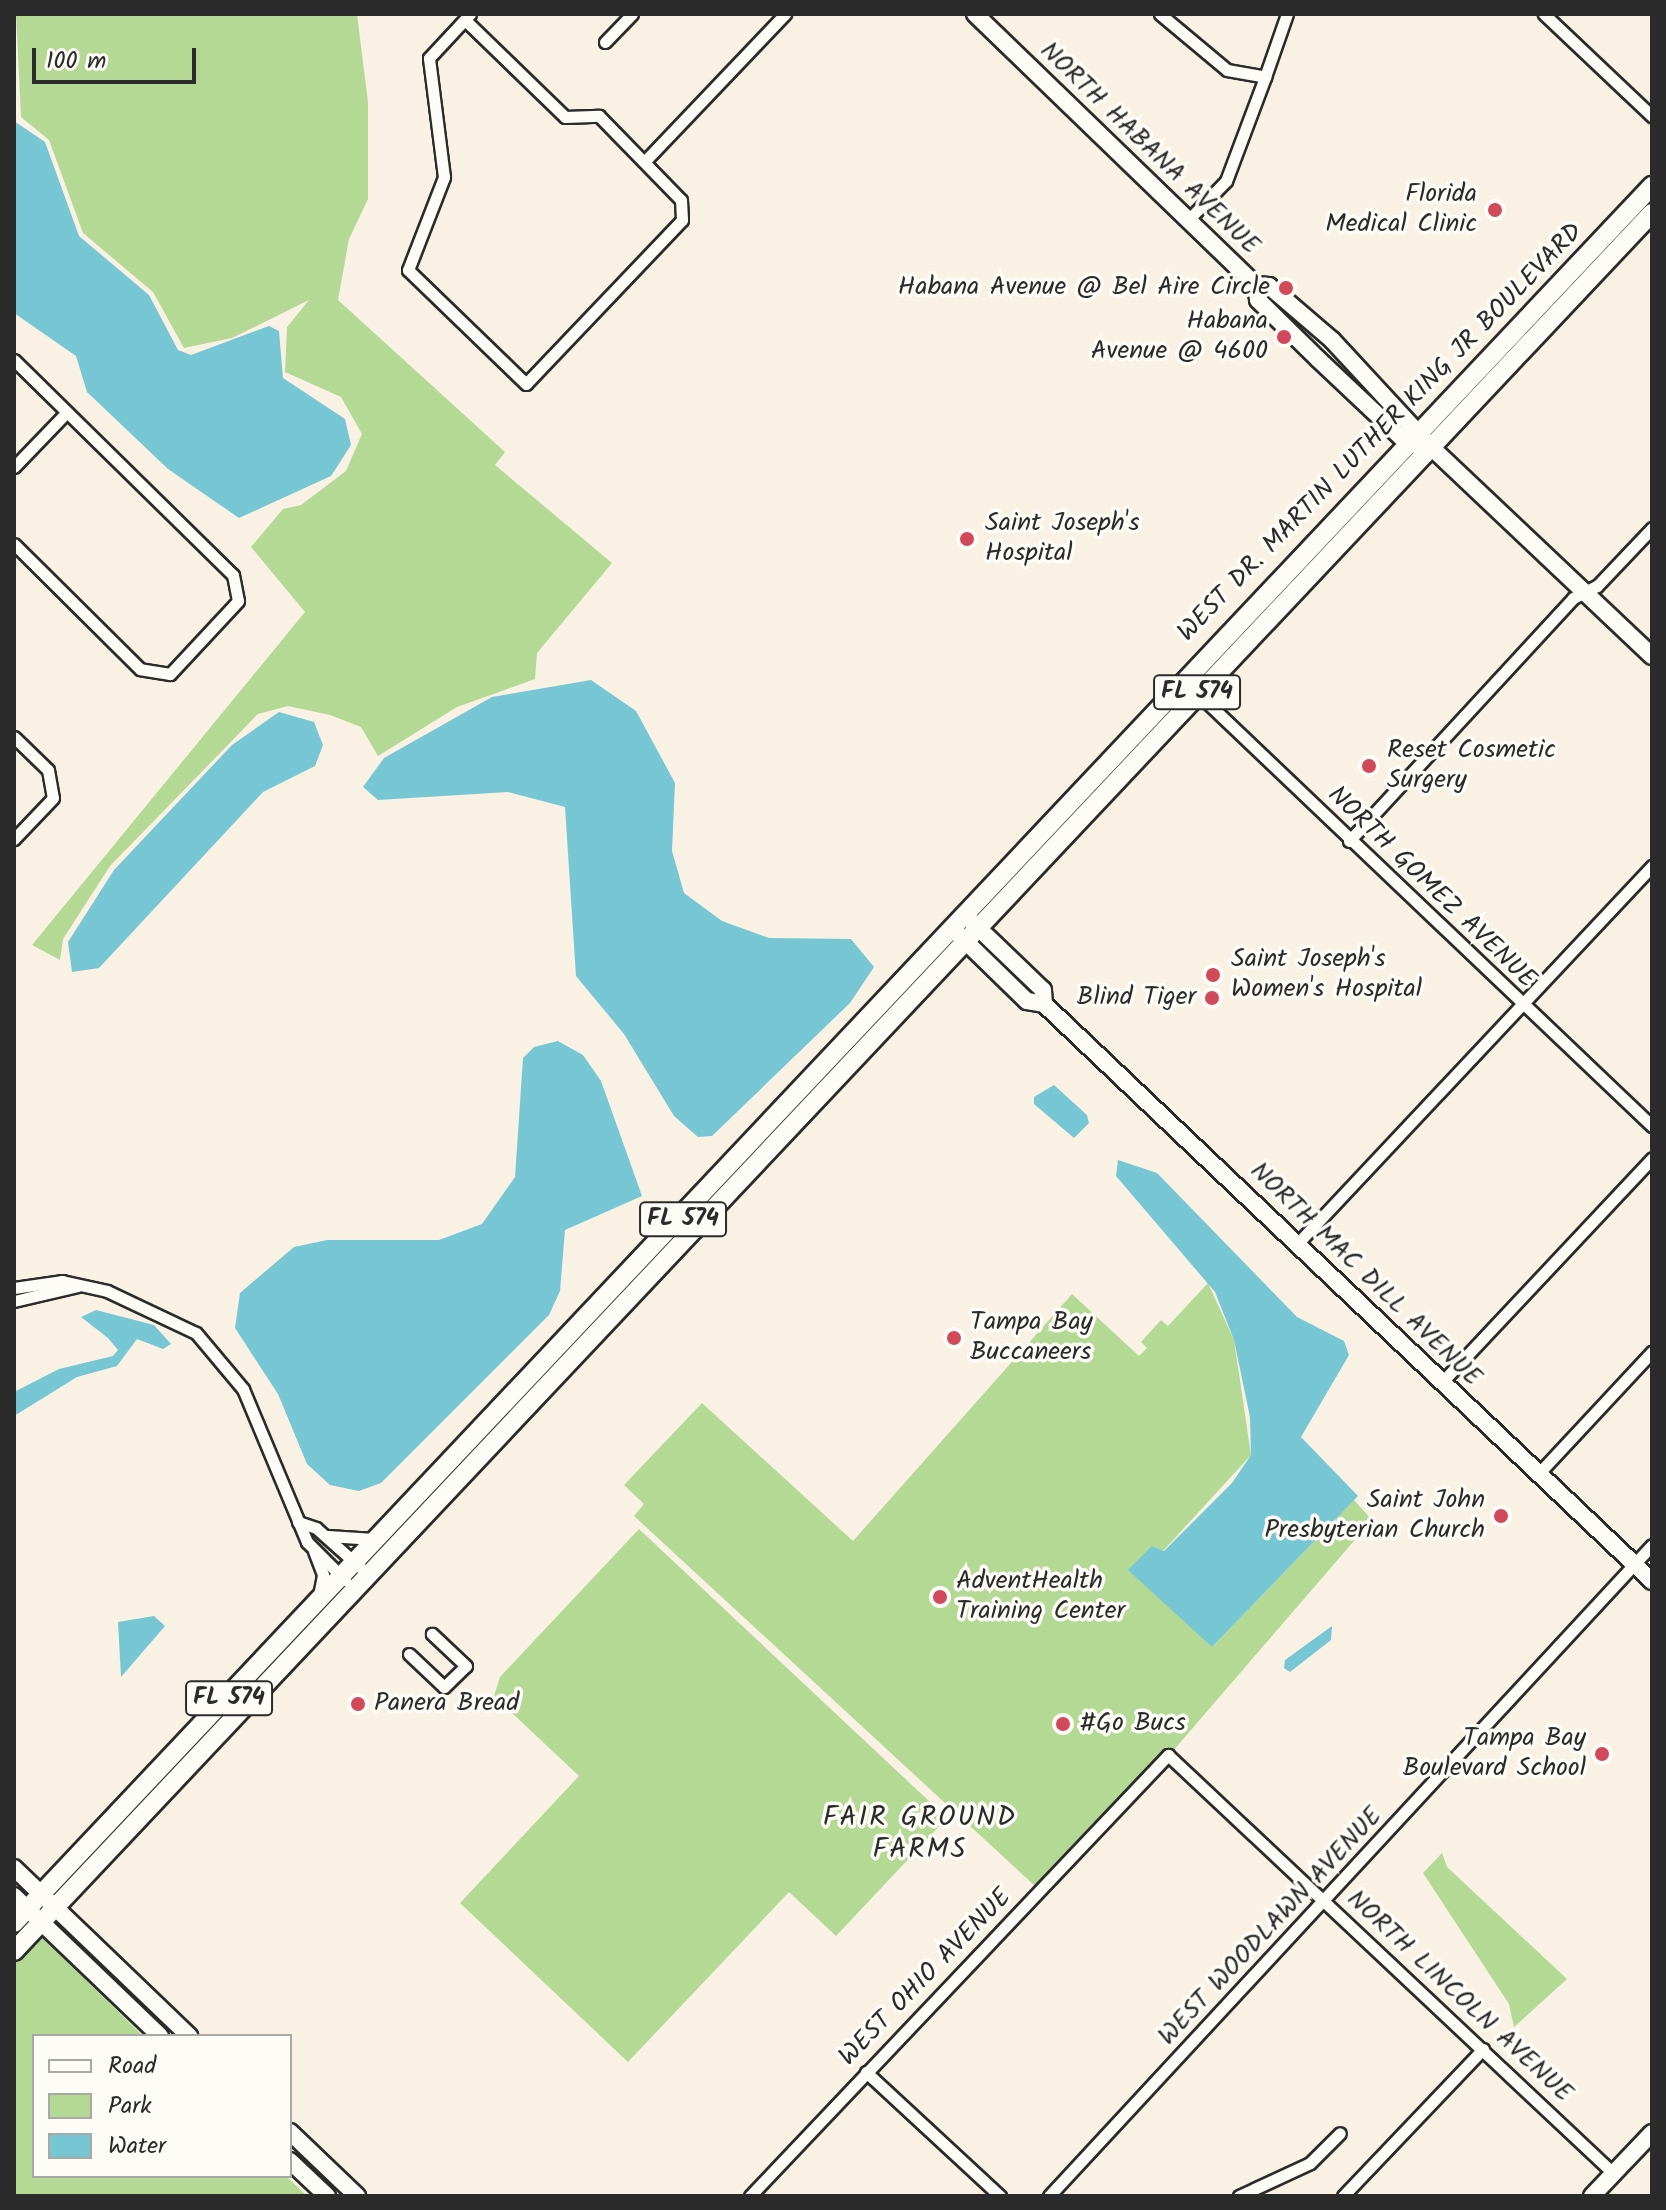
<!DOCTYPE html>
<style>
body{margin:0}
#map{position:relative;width:1666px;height:2210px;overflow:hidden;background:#f8f1e4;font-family:Kalam,sans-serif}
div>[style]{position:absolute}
.green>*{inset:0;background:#b4d995}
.water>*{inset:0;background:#77c6d4}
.roads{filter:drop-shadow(2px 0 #2b2b2b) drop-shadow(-2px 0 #2b2b2b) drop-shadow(0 2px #2b2b2b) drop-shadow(0 -2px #2b2b2b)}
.street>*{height:11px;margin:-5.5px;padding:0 5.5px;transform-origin:5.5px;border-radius:5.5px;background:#fdfcf7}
.secondary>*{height:16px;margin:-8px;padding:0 8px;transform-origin:8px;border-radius:8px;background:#fdfcf7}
.primary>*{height:18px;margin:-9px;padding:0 9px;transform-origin:9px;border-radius:9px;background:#fdfcf7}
.dots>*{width:22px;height:22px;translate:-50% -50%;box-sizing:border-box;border:4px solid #fdfcf7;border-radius:50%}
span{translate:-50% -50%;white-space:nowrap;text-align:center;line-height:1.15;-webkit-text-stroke:7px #fdfcf7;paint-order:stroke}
.shield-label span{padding:2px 6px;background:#fdfcf7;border:2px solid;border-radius:6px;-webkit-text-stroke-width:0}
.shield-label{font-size:24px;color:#2b2b2b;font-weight:700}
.street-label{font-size:26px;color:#2b2b2b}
.poi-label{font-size:26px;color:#2b2b2b}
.right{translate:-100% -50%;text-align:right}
.left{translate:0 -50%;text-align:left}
.neighbourhood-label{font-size:28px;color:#2b2b2b;letter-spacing:2px}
.frame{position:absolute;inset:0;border:16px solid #2b2b2b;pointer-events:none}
.legend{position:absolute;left:32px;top:2034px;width:260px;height:144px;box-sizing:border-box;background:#fdfcf7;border:2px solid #a9a8a5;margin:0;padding:10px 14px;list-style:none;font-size:24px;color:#2b2b2b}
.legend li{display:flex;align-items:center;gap:16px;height:40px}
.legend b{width:40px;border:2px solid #a9a8a5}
.scale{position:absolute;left:32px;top:48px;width:164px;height:36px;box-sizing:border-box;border:4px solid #2b2b2b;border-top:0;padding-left:10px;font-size:24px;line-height:28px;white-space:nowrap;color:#2b2b2b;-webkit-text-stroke:6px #fdfcf7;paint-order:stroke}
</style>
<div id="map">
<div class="green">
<div style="clip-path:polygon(16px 14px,357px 14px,368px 102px,368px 199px,349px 239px,338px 300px,505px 452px,495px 465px,612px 563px,537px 653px,535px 679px,457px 707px,378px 756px,361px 727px,330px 715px,288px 706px,258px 714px,110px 866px,63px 939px,60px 960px,32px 945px,305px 612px,251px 547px,283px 509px,301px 505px,346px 471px,362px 434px,341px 397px,285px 372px,287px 327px,309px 300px,232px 338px,184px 348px,153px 292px,83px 233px,49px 140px,21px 117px)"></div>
<div style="clip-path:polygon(1208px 1283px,1234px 1340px,1251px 1455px,1163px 1551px,1152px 1546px,1212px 1647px,1354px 1500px,1372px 1520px,1172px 1752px,1166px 1747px,1035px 1886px,634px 1516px,644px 1504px,624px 1485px,702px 1403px,853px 1541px,1072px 1294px,1139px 1356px,1147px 1348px,1141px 1342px,1161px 1320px,1168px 1326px)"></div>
<div style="clip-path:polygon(639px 1529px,947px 1818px,836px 1936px,789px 1892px,628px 2062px,460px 1903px,579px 1776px,494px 1696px,500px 1677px)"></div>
<div style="clip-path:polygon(1442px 1853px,1447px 1867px,1567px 1979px,1514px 2027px,1509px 2004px,1423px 1873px)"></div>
<div style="clip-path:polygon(39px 1934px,143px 2036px,34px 2036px,34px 2176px,286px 2176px,307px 2196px,14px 2196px,14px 1959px)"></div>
</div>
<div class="water">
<div style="clip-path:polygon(14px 121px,45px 142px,79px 236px,149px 295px,178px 350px,191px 355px,269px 326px,279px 331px,283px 378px,345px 419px,351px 445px,331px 476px,239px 518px,168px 469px,87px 392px,76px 356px,14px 313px)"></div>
<div style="clip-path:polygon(591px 680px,636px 711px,675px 783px,672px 851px,684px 893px,722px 921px,769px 938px,851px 939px,874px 967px,850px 1003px,712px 1136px,698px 1137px,674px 1116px,624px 1034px,576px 976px,565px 807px,508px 792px,378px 800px,363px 787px,384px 758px,492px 697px)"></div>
<div style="clip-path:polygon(279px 712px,314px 722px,323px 745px,315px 766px,263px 792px,99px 968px,72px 972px,68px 942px,114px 870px,232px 745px)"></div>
<div style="clip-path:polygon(558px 1041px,583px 1055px,601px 1081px,642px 1196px,565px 1230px,560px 1291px,549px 1315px,381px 1483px,359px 1491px,330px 1485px,307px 1464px,278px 1394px,235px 1328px,240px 1293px,294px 1247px,327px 1240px,439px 1240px,482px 1224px,515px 1177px,523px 1058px,534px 1047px)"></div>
<div style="clip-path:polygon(1054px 1085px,1087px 1115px,1089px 1123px,1074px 1138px,1034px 1104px,1034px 1097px)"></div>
<div style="clip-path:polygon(1118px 1160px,1157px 1173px,1297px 1317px,1344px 1341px,1349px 1355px,1301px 1437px,1358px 1496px,1212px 1647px,1128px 1570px,1152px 1546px,1164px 1551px,1232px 1483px,1251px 1455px,1250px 1417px,1234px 1340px,1215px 1292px,1116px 1176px)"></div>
<div style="clip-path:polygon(96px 1310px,154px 1325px,171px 1344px,163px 1349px,137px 1339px,117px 1366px,77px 1377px,14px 1416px,14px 1392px,59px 1369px,113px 1356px,118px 1350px,108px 1338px,81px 1317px)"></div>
<div style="clip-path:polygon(154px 1616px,165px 1626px,121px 1677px,118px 1622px)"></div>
<div style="clip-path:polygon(1332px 1626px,1331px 1640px,1290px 1672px,1284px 1668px,1285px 1660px)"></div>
</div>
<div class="roads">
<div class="street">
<div style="left:1160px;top:14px;width:87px;rotate:39.9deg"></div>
<div style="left:1227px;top:70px;width:39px;rotate:10deg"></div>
<div style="left:1265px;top:77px;width:67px;rotate:-70.8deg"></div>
<div style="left:1544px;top:14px;width:149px;rotate:43.4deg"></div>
<div style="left:465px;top:20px;width:139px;rotate:44.1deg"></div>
<div style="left:565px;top:117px;width:34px;rotate:-2deg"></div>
<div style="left:599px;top:116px;width:117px;rotate:45.7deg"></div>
<div style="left:681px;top:200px;width:20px;rotate:87deg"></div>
<div style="left:682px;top:220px;width:226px;rotate:133.6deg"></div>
<div style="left:526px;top:384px;width:164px;rotate:-136deg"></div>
<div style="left:408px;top:270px;width:100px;rotate:-68.8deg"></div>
<div style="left:444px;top:177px;width:120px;rotate:-97.2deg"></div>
<div style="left:429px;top:58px;width:60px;rotate:-47deg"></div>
<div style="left:605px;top:42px;width:39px;rotate:-46deg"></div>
<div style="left:645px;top:161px;width:203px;rotate:-46.4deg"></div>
<div style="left:1189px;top:219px;width:53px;rotate:-45.8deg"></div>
<div style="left:1226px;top:181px;width:111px;rotate:-69.4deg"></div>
<div style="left:14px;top:360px;width:307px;rotate:44.5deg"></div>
<div style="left:233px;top:575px;width:26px;rotate:79deg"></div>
<div style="left:238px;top:601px;width:100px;rotate:133deg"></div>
<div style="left:170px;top:674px;width:30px;rotate:-171deg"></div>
<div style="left:140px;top:669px;width:177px;rotate:-135.2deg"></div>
<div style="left:14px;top:467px;width:76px;rotate:-46.1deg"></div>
<div style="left:1195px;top:691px;width:631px;rotate:43.59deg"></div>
<div style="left:14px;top:737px;width:47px;rotate:44.1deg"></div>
<div style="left:48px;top:770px;width:28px;rotate:80deg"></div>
<div style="left:53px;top:798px;width:57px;rotate:133.6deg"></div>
<div style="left:1349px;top:841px;width:330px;rotate:-47.3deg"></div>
<div style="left:1573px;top:598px;width:27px;rotate:-27deg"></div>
<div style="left:1597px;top:586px;width:80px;rotate:-46.5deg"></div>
<div style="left:1297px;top:1244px;width:519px;rotate:-46.8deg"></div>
<div style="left:14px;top:1288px;width:49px;rotate:-8.3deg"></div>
<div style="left:62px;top:1281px;width:46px;rotate:12.5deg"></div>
<div style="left:107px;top:1291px;width:98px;rotate:25.3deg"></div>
<div style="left:196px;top:1333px;width:73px;rotate:50deg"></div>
<div style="left:243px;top:1389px;width:166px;rotate:67.3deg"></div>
<div style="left:307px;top:1542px;width:54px;rotate:45deg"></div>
<div style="left:14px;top:1301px;width:66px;rotate:-13.2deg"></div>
<div style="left:1442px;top:1382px;width:307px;rotate:-46.8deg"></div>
<div style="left:1539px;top:1473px;width:166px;rotate:-47deg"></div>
<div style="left:298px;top:1522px;width:19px;rotate:18deg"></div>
<div style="left:316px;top:1528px;width:72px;rotate:41.6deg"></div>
<div style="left:328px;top:1536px;width:46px;rotate:3.7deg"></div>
<div style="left:314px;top:1551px;width:26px;rotate:69deg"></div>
<div style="left:323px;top:1575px;width:21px;rotate:101deg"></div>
<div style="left:409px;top:1654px;width:48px;rotate:43.3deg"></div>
<div style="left:444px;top:1687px;width:30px;rotate:-44deg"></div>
<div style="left:466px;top:1666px;width:47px;rotate:-136.7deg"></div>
<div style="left:866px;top:2072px;width:183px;rotate:42.8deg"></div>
<div style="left:750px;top:2196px;width:608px;rotate:-46.53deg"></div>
<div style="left:1168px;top:1755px;width:611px;rotate:43.21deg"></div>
<div style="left:1049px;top:2196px;width:887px;rotate:-47.19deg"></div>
<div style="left:1239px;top:2196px;width:78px;rotate:-24.9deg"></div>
<div style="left:1310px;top:2163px;width:42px;rotate:-45deg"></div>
<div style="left:1343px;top:2196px;width:203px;rotate:-46.4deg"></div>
</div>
<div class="secondary">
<div style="left:975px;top:14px;width:390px;rotate:44deg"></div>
<div style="left:1256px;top:285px;width:15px;rotate:82deg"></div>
<div style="left:1258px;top:300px;width:84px;rotate:44.5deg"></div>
<div style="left:1318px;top:359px;width:122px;rotate:43.3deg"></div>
<div style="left:1407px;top:443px;width:14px;rotate:12deg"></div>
<div style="left:1256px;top:285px;width:13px;rotate:4deg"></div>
<div style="left:1269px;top:286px;width:83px;rotate:40.6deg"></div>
<div style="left:1332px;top:340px;width:146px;rotate:47.2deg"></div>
<div style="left:1431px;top:447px;width:304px;rotate:43.4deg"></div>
<div style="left:970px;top:920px;width:101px;rotate:43.8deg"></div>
<div style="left:1043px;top:990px;width:14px;rotate:86deg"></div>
<div style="left:958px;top:934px;width:96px;rotate:44.2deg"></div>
<div style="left:1027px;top:1001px;width:17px;rotate:10deg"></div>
<div style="left:1044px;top:1004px;width:838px;rotate:43.5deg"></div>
<div style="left:14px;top:1868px;width:243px;rotate:43.8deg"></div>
<div style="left:14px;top:1896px;width:202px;rotate:43.8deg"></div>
<div style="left:290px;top:2132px;width:93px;rotate:43.7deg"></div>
<div style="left:290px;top:2161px;width:51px;rotate:43.4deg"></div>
<div style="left:1592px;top:2196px;width:87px;rotate:-46.4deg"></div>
</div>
<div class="primary">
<div style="left:14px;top:1923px;width:2388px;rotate:-46.68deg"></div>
<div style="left:14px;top:1951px;width:2388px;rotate:-46.7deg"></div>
</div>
</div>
<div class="dots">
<div style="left:1495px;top:210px;background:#d1495b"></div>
<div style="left:1286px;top:288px;background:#d1495b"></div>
<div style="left:1284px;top:337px;background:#d1495b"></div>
<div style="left:967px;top:539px;background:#d1495b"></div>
<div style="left:1369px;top:766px;background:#d1495b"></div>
<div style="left:1213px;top:975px;background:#d1495b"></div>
<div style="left:1212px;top:998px;background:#d1495b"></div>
<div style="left:954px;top:1338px;background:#d1495b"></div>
<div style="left:1501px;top:1516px;background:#d1495b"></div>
<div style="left:940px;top:1597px;background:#d1495b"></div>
<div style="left:358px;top:1704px;background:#d1495b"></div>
<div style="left:1063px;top:1724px;background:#d1495b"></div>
<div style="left:1602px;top:1754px;background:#d1495b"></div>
</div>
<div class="shield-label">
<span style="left:1197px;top:692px">FL 574</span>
<span style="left:683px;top:1219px">FL 574</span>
<span style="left:229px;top:1698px">FL 574</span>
</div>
<div class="street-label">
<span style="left:1149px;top:149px;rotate:44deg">NORTH HABANA AVENUE</span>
<span style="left:1381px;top:433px;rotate:-46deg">WEST DR. MARTIN LUTHER KING JR BOULEVARD</span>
<span style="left:1431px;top:888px;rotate:44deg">NORTH GOMEZ AVENUE</span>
<span style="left:1365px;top:1275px;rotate:44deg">NORTH MAC DILL AVENUE</span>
<span style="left:1271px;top:1927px;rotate:-47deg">WEST WOODLAWN AVENUE</span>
<span style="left:926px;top:1978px;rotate:-46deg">WEST OHIO AVENUE</span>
<span style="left:1459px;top:1997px;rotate:43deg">NORTH LINCOLN AVENUE</span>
</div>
<div class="poi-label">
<span class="right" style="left:1477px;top:210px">Florida<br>Medical Clinic</span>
<span class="right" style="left:1270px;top:288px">Habana Avenue @ Bel Aire Circle</span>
<span class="right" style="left:1268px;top:337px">Habana<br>Avenue @ 4600</span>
<span class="left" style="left:985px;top:539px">Saint Joseph's<br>Hospital</span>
<span class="left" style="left:1387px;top:766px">Reset Cosmetic<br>Surgery</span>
<span class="left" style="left:1231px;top:975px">Saint Joseph's<br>Women's Hospital</span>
<span class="right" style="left:1196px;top:998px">Blind Tiger</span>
<span class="left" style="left:970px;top:1338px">Tampa Bay<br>Buccaneers</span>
<span class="right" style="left:1485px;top:1516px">Saint John<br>Presbyterian Church</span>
<span class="left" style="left:956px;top:1597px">AdventHealth<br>Training Center</span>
<span class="left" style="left:374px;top:1704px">Panera Bread</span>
<span class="left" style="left:1079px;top:1724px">#Go Bucs</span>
<span class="right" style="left:1586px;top:1754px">Tampa Bay<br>Boulevard School</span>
</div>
<div class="neighbourhood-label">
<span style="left:920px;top:1834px">FAIR GROUND<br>FARMS</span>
</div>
<div class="frame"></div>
<ul class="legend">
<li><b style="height:10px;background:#fdfcf7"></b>Road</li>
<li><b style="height:22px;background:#b4d995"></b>Park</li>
<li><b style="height:22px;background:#77c6d4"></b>Water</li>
</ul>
<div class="scale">100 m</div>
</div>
